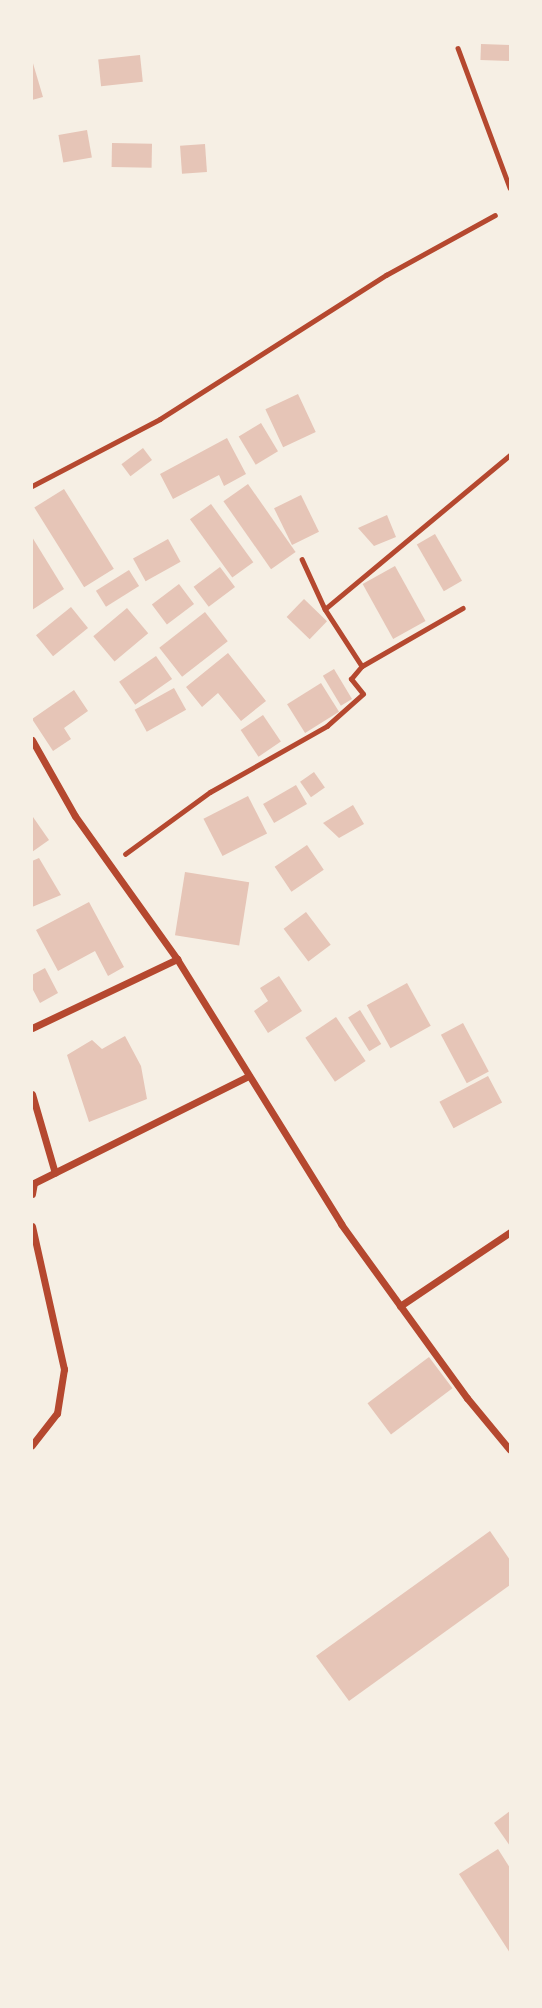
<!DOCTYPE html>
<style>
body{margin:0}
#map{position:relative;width:542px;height:2008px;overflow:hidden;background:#f6efe4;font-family:Poppins,sans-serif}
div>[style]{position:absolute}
.building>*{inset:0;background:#e6c5b7;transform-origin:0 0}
.path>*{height:4.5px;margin:-2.25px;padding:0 2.25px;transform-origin:2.25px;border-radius:2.25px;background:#b5482f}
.minor>*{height:7px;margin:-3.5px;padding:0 3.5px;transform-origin:3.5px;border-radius:3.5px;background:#b5482f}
span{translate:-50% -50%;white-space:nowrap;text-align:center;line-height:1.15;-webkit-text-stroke:5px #f6efe4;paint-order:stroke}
.frame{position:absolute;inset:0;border:33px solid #f6efe4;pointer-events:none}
</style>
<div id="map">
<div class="building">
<div style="left:481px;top:44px;width:29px;height:16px;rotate:2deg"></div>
<div style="left:140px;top:55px;width:27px;height:42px;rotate:84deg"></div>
<div style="clip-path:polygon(32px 60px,43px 97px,32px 100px)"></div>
<div style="left:87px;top:130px;width:28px;height:29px;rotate:80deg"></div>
<div style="left:112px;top:143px;width:40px;height:24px;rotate:1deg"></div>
<div style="left:205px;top:144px;width:28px;height:25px;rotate:86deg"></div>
<div style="left:298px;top:394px;width:42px;height:36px;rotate:65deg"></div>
<div style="left:261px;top:423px;width:33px;height:26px;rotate:59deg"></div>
<div style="clip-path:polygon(227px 438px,246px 474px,224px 486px,219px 475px,173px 499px,160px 474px)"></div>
<div style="left:143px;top:448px;width:15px;height:27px;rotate:53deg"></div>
<div style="left:248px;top:484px;width:83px;height:30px;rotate:55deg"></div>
<div style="left:64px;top:489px;width:94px;height:35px;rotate:58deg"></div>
<div style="left:301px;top:495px;width:41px;height:30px;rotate:64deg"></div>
<div style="left:211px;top:504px;width:72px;height:26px;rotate:54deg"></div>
<div style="clip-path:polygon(387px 515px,396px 537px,374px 546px,358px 528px)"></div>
<div style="left:435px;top:534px;width:54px;height:21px;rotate:60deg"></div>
<div style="clip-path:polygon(32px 537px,64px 589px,32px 610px)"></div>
<div style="left:168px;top:539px;width:26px;height:40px;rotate:61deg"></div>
<div style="left:395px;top:566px;width:63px;height:37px;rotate:61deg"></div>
<div style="left:220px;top:567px;width:25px;height:33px;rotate:53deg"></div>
<div style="left:129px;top:570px;width:19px;height:39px;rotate:58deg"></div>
<div style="left:179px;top:584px;width:25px;height:34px;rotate:53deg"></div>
<div style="left:304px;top:599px;width:32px;height:25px;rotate:44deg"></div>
<div style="left:71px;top:607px;width:27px;height:45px;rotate:51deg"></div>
<div style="left:127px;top:608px;width:33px;height:44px;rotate:50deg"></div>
<div style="left:205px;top:612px;width:37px;height:58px;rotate:52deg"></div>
<div style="clip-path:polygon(228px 653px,266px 701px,241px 721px,218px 693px,202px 707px,186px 687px)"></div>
<div style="left:156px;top:656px;width:28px;height:45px;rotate:55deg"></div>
<div style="left:334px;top:669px;width:35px;height:13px;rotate:59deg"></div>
<div style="left:321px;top:683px;width:34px;height:40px;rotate:58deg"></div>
<div style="left:174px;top:688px;width:25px;height:45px;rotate:61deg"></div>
<div style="clip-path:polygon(74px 690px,88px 711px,64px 728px,71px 739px,53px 751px,32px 719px)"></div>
<div style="left:263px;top:715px;width:32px;height:27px;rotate:56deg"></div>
<div style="left:314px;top:772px;width:19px;height:17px;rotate:55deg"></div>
<div style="left:296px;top:785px;width:22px;height:38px;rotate:60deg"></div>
<div style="left:248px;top:796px;width:42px;height:50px;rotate:63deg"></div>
<div style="clip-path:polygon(353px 805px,364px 824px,339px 838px,323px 823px)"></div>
<div style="clip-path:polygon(33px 817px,49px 840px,32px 852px,32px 818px)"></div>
<div style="left:307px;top:845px;width:30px;height:39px;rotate:56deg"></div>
<div style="clip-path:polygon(39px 858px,61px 895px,32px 907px,32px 861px)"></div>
<div style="left:185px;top:872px;width:65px;height:64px;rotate:9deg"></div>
<div style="clip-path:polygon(89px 902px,124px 967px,108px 976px,95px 951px,58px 971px,36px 930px)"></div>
<div style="left:306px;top:912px;width:41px;height:28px;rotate:53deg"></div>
<div style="clip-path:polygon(45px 968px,58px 993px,40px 1003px,32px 988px,32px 975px)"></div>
<div style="clip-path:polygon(279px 976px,302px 1011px,268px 1033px,254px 1011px,268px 1001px,260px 988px)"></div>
<div style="left:407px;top:983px;width:49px;height:46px;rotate:61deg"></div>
<div style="left:360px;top:1010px;width:40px;height:14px;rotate:58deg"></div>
<div style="left:336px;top:1017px;width:53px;height:37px;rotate:56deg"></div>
<div style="left:463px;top:1023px;width:55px;height:25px;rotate:62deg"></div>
<div style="clip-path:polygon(125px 1036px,141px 1066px,147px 1099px,89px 1122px,67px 1055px,92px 1040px,102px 1049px)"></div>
<div style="left:488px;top:1076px;width:30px;height:55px;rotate:62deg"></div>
<div style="left:429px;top:1357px;width:39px;height:77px;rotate:53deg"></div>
<div style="clip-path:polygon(490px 1531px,510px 1560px,510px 1585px,349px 1701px,316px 1656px)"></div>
<div style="clip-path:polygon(510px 1811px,510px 1846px,494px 1823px)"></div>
<div style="clip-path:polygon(498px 1849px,510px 1868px,510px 1953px,459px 1874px)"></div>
</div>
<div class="path">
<div style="left:458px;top:48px;width:149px;rotate:69.6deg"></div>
<div style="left:32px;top:486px;width:144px;rotate:-27.6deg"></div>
<div style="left:160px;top:419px;width:268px;rotate:-32.5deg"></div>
<div style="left:386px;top:275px;width:124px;rotate:-28.8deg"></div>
<div style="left:302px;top:559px;width:55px;rotate:65.3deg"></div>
<div style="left:325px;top:609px;width:68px;rotate:57deg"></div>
<div style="left:362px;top:666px;width:116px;rotate:-29.9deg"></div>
<div style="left:325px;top:609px;width:241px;rotate:-39.8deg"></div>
<div style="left:125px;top:854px;width:105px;rotate:-36.1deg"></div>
<div style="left:210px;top:792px;width:134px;rotate:-29.4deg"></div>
<div style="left:327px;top:726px;width:48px;rotate:-41.6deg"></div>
<div style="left:363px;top:694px;width:19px;rotate:-129deg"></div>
<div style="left:351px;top:679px;width:17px;rotate:-50deg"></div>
</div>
<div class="minor">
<div style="left:32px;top:740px;width:87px;rotate:60.5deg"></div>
<div style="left:75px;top:816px;width:176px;rotate:54.5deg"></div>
<div style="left:177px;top:959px;width:312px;rotate:58.2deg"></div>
<div style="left:341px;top:1224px;width:215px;rotate:54.1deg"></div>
<div style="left:467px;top:1398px;width:67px;rotate:50.4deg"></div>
<div style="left:32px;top:1028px;width:161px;rotate:-25.4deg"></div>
<div style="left:32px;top:1094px;width:82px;rotate:73.8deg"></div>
<div style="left:32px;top:1194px;width:11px;rotate:-80deg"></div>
<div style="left:34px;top:1183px;width:240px;rotate:-26.5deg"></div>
<div style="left:32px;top:1226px;width:147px;rotate:77.4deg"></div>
<div style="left:64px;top:1369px;width:45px;rotate:99deg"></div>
<div style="left:57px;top:1413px;width:41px;rotate:128deg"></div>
<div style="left:400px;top:1306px;width:133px;rotate:-33.9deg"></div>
</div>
<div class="frame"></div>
</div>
